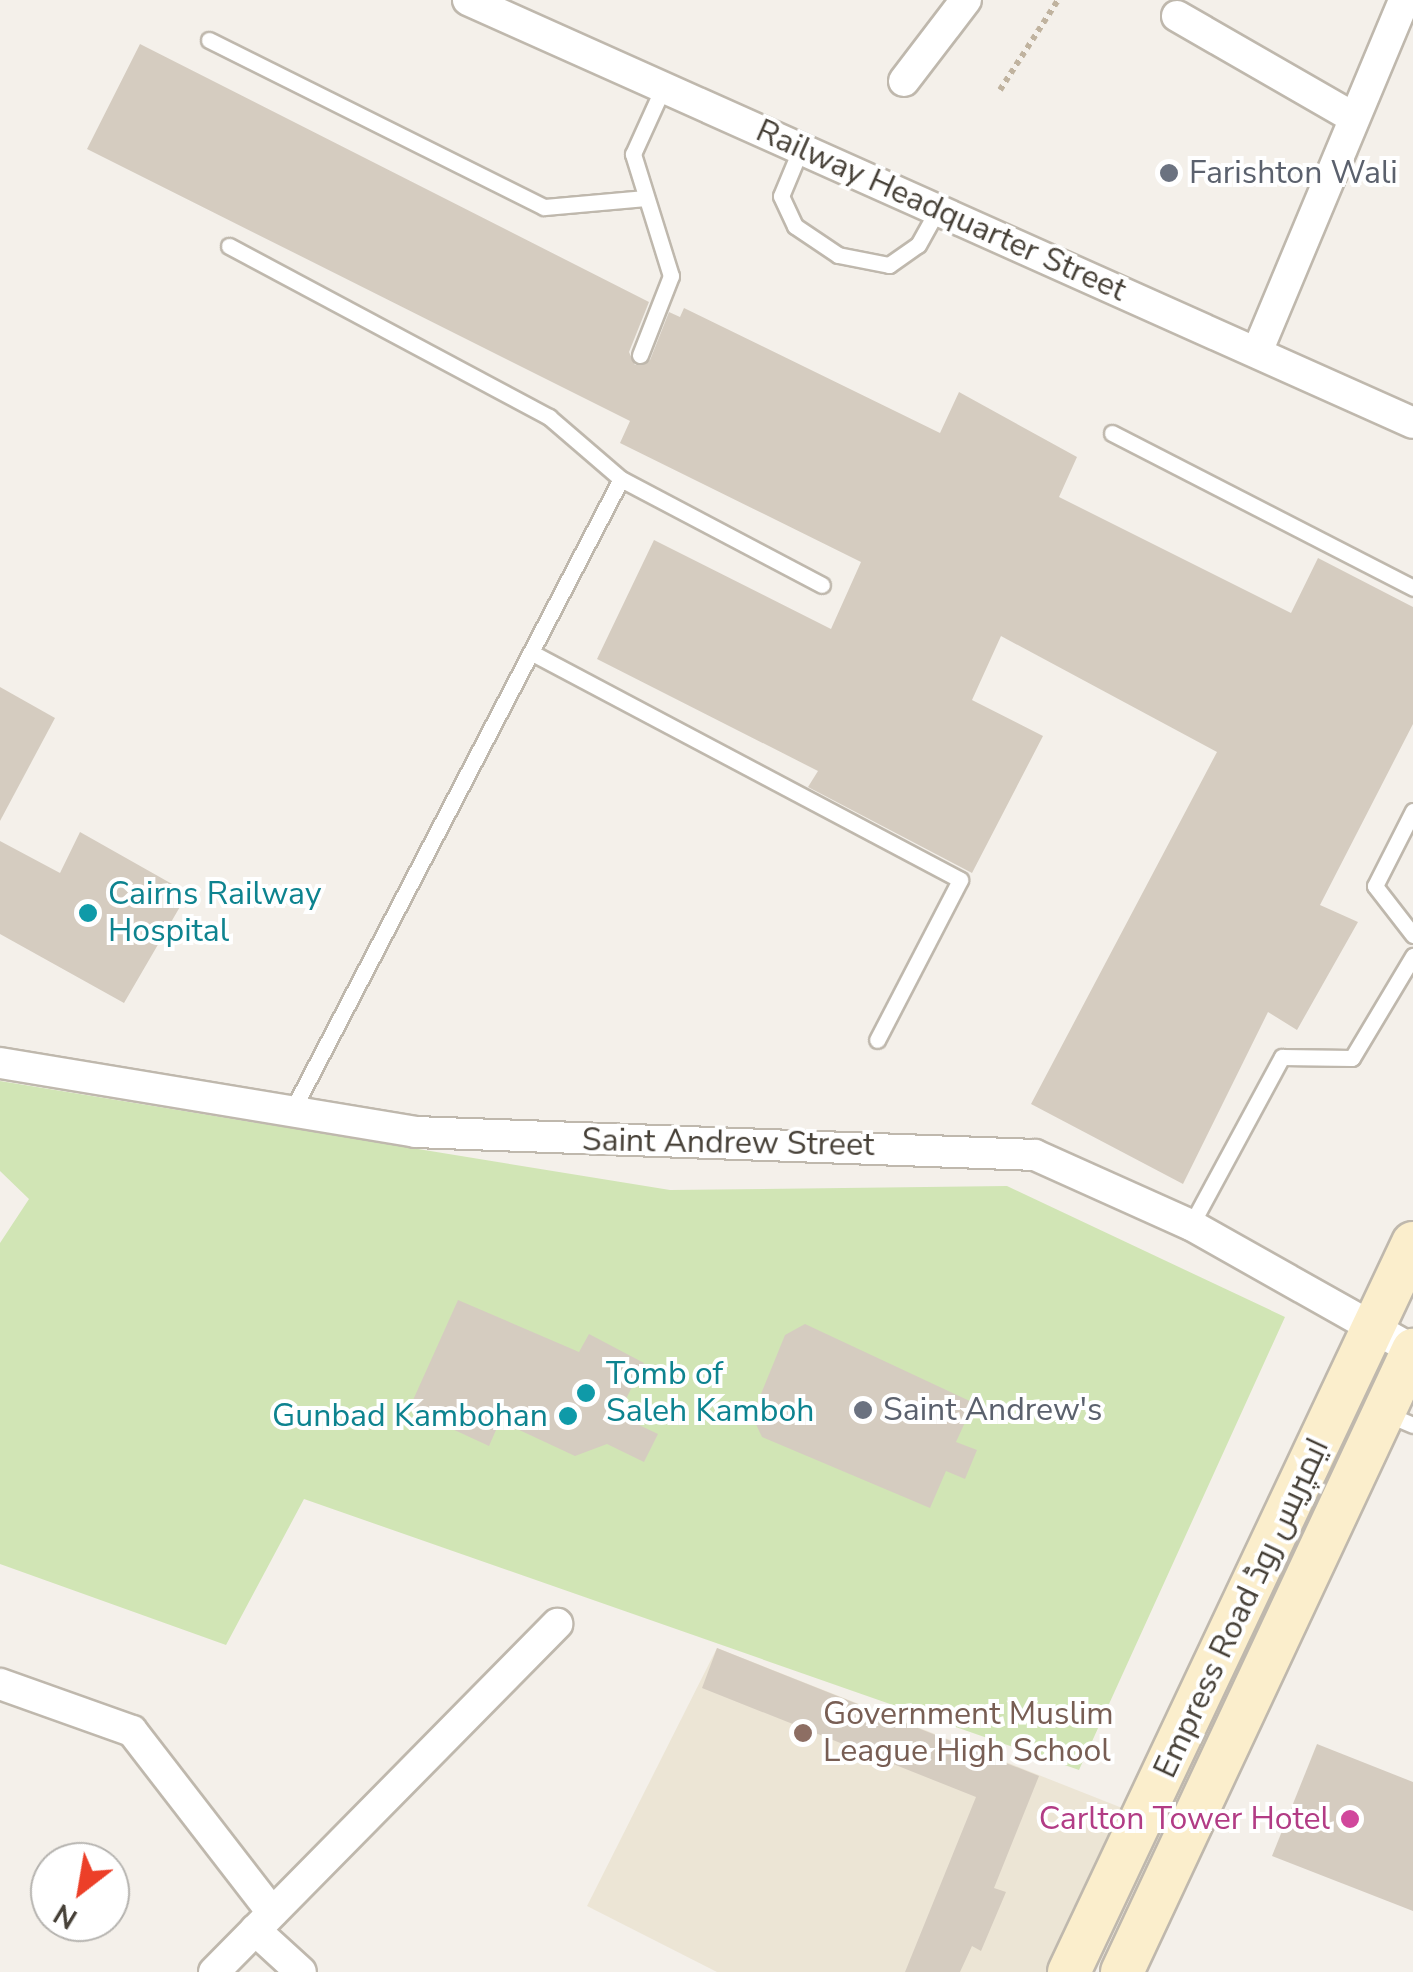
<!DOCTYPE html>
<meta charset="utf-8">
<style>
body{margin:0}
#map{position:relative;width:1413px;height:1972px;overflow:hidden;background:#f4f0ea;font-family:"Nunito Sans",Cairo,sans-serif}
div>[style]{position:absolute}
.education>*{inset:0;background:#ece5d5}
.green>*{inset:0;background:#d1e5b5}
.building>*{inset:0;background:#d5ccc0}
.path>*{height:6px;margin-top:-3px;transform-origin:0;background:repeating-linear-gradient(90deg,#c0b39f 0 5px,transparent 0 10px)}
.roads{filter:drop-shadow(2px 0 #bfb8ad) drop-shadow(-2px 0 #bfb8ad) drop-shadow(0 2px #bfb8ad) drop-shadow(0 -2px #bfb8ad)}
.service>*{height:15px;margin:-7.5px;padding:0 7.5px;transform-origin:7.5px;border-radius:7.5px;background:#fff}
.minor>*{height:30px;margin:-15px;padding:0 15px;transform-origin:15px;border-radius:15px;background:#fff}
.secondary>*{height:42px;margin:-21px;padding:0 21px;transform-origin:21px;border-radius:21px;background:#fbeecc}
.dots>*{width:28px;height:28px;translate:-50% -50%;box-sizing:border-box;border:5px solid #fff;border-radius:50%}
span{translate:-50% -50%;white-space:nowrap;text-align:center;line-height:1.15;-webkit-text-stroke:8px #fff;paint-order:stroke}
.worship-label{font-size:32px;color:#5b616d}
.left{translate:0 -50%;text-align:left}
.street-label{font-size:32px;color:#474138}
.culture-label{font-size:32px;color:#0d838f}
.right{translate:-100% -50%;text-align:right}
.education-label{font-size:32px;color:#785e54}
.hotel-label{font-size:32px;color:#b23c85}
.north{position:absolute;left:30px;top:1842px;width:100px;height:100px;box-sizing:border-box;background:#fff;border:2px solid #b5b3af;border-radius:50%;rotate:211deg;font-size:28px;font-weight:700;line-height:40px;text-align:center;color:#474138}
.north::after{content:'';display:block;margin:auto;width:35px;height:45px;background:#ec3f28;clip-path:polygon(50% 0,100% 100%,50% 72%,0 100%)}
</style>
<div id="map">
<div class="education">
<div style="clip-path:polygon(717px 1648px,1145px 1817px,1073px 1972px,717px 1972px,587px 1906px)"></div>
</div>
<div class="green">
<div style="clip-path:polygon(0 1081px,670px 1190px,1007px 1186px,1285px 1317px,1079px 1770px,304px 1499px,226px 1645px,0 1564px,0 1243px,29px 1199px,0 1171px)"></div>
</div>
<div class="building">
<div style="clip-path:polygon(140px 44px,649px 302px,629px 352px,635px 365px,650px 360px,669px 312px,680px 317px,684px 308px,940px 433px,959px 392px,1077px 457px,1059px 497px,1291px 613px,1318px 558px,1413px 607px,1413px 724px,1320px 905px,1358px 922px,1297px 1030px,1268px 1012px,1183px 1184px,1031px 1104px,1217px 752px,1001px 636px,972px 700px,1043px 736px,972px 873px,808px 787px,818px 771px,597px 659px,654px 540px,831px 629px,861px 562px,620px 443px,630px 421px,87px 149px)"></div>
<div style="clip-path:polygon(0 687px,55px 718px,0 821px)"></div>
<div style="clip-path:polygon(80px 832px,188px 893px,124px 1003px,0 934px,0 841px,60px 873px)"></div>
<div style="clip-path:polygon(458px 1300px,579px 1352px,589px 1334px,644px 1363px,618px 1415px,658px 1434px,644px 1462px,607px 1444px,575px 1456px,500px 1421px,489px 1446px,409px 1409px)"></div>
<div style="clip-path:polygon(805px 1324px,974px 1403px,956px 1442px,977px 1450px,965px 1479px,946px 1471px,930px 1508px,762px 1437px,752px 1416px,785px 1335px)"></div>
<div style="clip-path:polygon(717px 1648px,1039px 1776px,994px 1888px,1006px 1892px,981px 1951px,972px 1946px,960px 1972px,905px 1972px,976px 1797px,702px 1688px)"></div>
<div style="clip-path:polygon(1317px 1744px,1413px 1782px,1413px 1911px,1272px 1856px)"></div>
</div>
<div class="path">
<div style="left:1000px;top:90px;width:107px;rotate:-57.2deg"></div>
</div>
<div class="roads">
<div class="service">
<div style="left:209px;top:40px;width:374px;rotate:26.5deg"></div>
<div style="left:544px;top:207px;width:100px;rotate:-5.1deg"></div>
<div style="left:801px;top:148px;width:52px;rotate:112.6deg"></div>
<div style="left:781px;top:196px;width:33px;rotate:65deg"></div>
<div style="left:795px;top:226px;width:52px;rotate:34deg"></div>
<div style="left:838px;top:255px;width:52px;rotate:11.1deg"></div>
<div style="left:889px;top:265px;width:35px;rotate:-35deg"></div>
<div style="left:918px;top:245px;width:41px;rotate:-60.9deg"></div>
<div style="left:229px;top:246px;width:363px;rotate:28.1deg"></div>
<div style="left:549px;top:417px;width:95px;rotate:40.7deg"></div>
<div style="left:621px;top:479px;width:227px;rotate:27.8deg"></div>
<div style="left:640px;top:355px;width:85px;rotate:-68.6deg"></div>
<div style="left:671px;top:276px;width:128px;rotate:-107.3deg"></div>
<div style="left:633px;top:154px;width:72px;rotate:-65.6deg"></div>
<div style="left:1112px;top:433px;width:339px;rotate:27.2deg"></div>
<div style="left:534px;top:654px;width:482px;rotate:27.9deg"></div>
<div style="left:960px;top:880px;width:180px;rotate:117.4deg"></div>
<div style="left:1413px;top:811px;width:84px;rotate:116.9deg"></div>
<div style="left:1375px;top:886px;width:62px;rotate:52.2deg"></div>
<div style="left:293px;top:1109px;width:710px;rotate:-62.5deg"></div>
<div style="left:1191px;top:1225px;width:191px;rotate:-61.6deg"></div>
<div style="left:1282px;top:1057px;width:70px;rotate:0.8deg"></div>
<div style="left:1352px;top:1058px;width:119px;rotate:-59.1deg"></div>
<div style="left:1387px;top:1414px;width:28px;rotate:23deg"></div>
</div>
<div class="minor">
<div style="left:468px;top:0;width:1035px;rotate:24.11deg"></div>
<div style="left:1177px;top:16px;width:198px;rotate:29.9deg"></div>
<div style="left:904px;top:81px;width:102px;rotate:-52.6deg"></div>
<div style="left:1257px;top:352px;width:381px;rotate:-67.3deg"></div>
<div style="left:0;top:1063px;width:421px;rotate:9.4deg"></div>
<div style="left:415px;top:1132px;width:620px;rotate:2.12deg"></div>
<div style="left:1035px;top:1155px;width:171px;rotate:24.2deg"></div>
<div style="left:1191px;top:1225px;width:255px;rotate:29.4deg"></div>
<div style="left:0;top:1684px;width:140px;rotate:19.6deg"></div>
<div style="left:132px;top:1731px;width:229px;rotate:52.3deg"></div>
<div style="left:255px;top:1930px;width:62px;rotate:42.4deg"></div>
<div style="left:214px;top:1972px;width:489px;rotate:-45.4deg"></div>
</div>
<div class="secondary">
<div style="left:1069px;top:1972px;width:806px;rotate:-64.74deg"></div>
<div style="left:1122px;top:1972px;width:687px;rotate:-64.93deg"></div>
</div>
</div>
<div class="dots">
<div style="left:1169px;top:173px;background:#6b7280"></div>
<div style="left:88px;top:913px;background:#0f9aa8"></div>
<div style="left:586px;top:1393px;background:#0f9aa8"></div>
<div style="left:863px;top:1410px;background:#6b7280"></div>
<div style="left:568px;top:1416px;background:#0f9aa8"></div>
<div style="left:803px;top:1733px;background:#8d6e63"></div>
<div style="left:1350px;top:1819px;background:#d1479c"></div>
</div>
<div class="worship-label">
<span class="left" style="left:1189px;top:173px">Farishton Wali</span>
<span class="left" style="left:883px;top:1410px">Saint Andrew's</span>
</div>
<div class="street-label">
<span style="left:941px;top:211px;rotate:24deg">Railway Headquarter Street</span>
<span style="left:728px;top:1143px;rotate:1deg">Saint Andrew Street</span>
<span style="left:1242px;top:1608px;rotate:-65deg">Empress Road ایمپریس روڈ</span>
</div>
<div class="culture-label">
<span class="left" style="left:108px;top:913px">Cairns Railway<br>Hospital</span>
<span class="left" style="left:606px;top:1393px">Tomb of<br>Saleh Kamboh</span>
<span class="right" style="left:548px;top:1416px">Gunbad Kambohan</span>
</div>
<div class="education-label">
<span class="left" style="left:823px;top:1733px">Government Muslim<br>League High School</span>
</div>
<div class="hotel-label">
<span class="right" style="left:1330px;top:1819px">Carlton Tower Hotel</span>
</div>
<div class="north">N</div>
</div>
